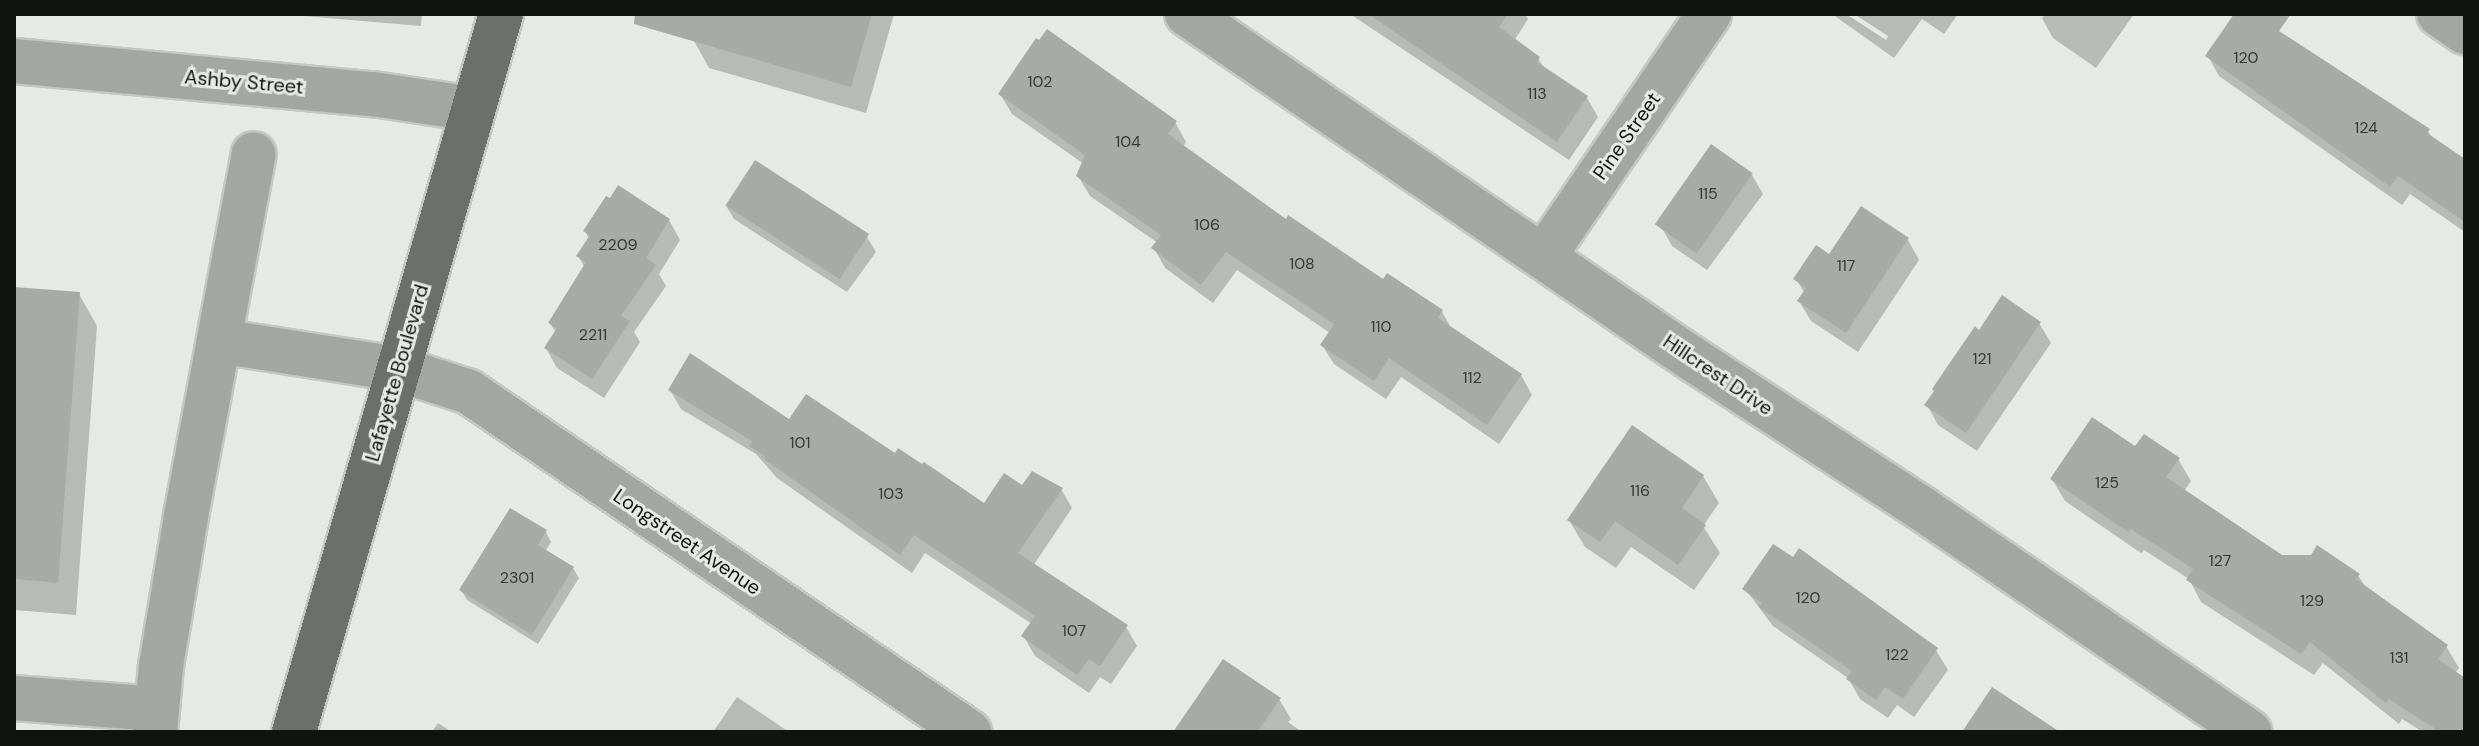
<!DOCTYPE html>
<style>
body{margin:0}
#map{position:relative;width:2479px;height:746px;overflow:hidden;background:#e5eae5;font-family:"DM Sans",sans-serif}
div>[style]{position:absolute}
.shadow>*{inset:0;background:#0003}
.building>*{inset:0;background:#a7aba6;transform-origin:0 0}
.roads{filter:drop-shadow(2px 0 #c3c8c3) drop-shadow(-2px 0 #c3c8c3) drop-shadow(0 2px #c3c8c3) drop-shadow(0 -2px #c3c8c3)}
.minor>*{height:44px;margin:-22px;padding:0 22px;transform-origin:22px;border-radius:22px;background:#a4a6a4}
.major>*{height:44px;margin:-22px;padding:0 22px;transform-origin:22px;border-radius:22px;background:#6c6f6b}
span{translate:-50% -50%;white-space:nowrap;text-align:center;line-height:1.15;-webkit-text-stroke:6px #e5eae5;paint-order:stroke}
.number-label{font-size:16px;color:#363936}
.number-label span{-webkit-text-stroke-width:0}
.street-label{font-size:20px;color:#111311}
.frame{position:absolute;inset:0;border:16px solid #111311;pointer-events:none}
</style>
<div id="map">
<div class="shadow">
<div style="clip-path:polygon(280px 14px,422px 14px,421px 26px)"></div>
<div style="clip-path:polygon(701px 14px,894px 14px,866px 113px,709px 68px,694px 41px)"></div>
<div style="clip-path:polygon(1350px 14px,1525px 14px,1528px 19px,1514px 41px,1538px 58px,1545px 70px,1587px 98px,1598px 117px,1569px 160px)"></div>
<div style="clip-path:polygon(1832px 14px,1846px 14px,1886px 40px,1888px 36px,1854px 14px,1958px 14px,1944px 34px,1922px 19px,1894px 58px)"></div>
<div style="clip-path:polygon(2045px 14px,2134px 14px,2096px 68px,2053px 38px,2042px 18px)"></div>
<div style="clip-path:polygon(2236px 14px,2250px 14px,2428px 131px,2433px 139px,2465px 161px,2465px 232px,2410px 194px,2402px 205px,2219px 76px,2208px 56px)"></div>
<div style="clip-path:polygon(1000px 94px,1175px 122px,1186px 142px,1183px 147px,1286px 221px,1383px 282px,1442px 312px,1452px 329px,1521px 375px,1532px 395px,1499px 444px,1401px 377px,1386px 399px,1334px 364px,1322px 345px,1330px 333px,1237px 270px,1213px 303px,1165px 268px,1154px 248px,1158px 243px,1090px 196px,1078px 176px,1084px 164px,1012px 114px)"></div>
<div style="clip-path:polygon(1711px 147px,1752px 175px,1763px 194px,1707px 270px,1672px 246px,1661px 226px)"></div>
<div style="clip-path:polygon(725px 204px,867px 237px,876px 252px,847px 292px,734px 219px)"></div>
<div style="clip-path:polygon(669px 220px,680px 240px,659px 274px,666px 286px,634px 332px,640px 342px,604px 398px,557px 368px,546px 348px,556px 333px,550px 323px,585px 268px,578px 256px,589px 239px,585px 231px)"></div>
<div style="clip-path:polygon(1908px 240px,1919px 260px,1858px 352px,1811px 321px,1799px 301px,1805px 294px,1796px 279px,1829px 257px)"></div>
<div style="clip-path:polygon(14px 289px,79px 294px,97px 326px,76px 615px,14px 610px)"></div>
<div style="clip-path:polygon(2039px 323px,2051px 343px,1977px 451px,1938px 425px,1927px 405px,1979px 333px)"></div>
<div style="clip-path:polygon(670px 390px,895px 456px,984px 506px,1022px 488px,1061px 489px,1072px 508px,1033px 566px,1126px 627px,1137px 646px,1111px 684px,1100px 677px,1089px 693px,1035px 656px,1024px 637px,1032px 624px,925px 553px,912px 573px,777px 478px,756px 454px,681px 409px)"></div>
<div style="clip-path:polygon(2135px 449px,2178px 459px,2191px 481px,2184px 491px,2282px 557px,2358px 575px,2366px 588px,2446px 646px,2459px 668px,2455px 673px,2465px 680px,2465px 732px,2423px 732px,2402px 719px,2399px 724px,2323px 663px,2314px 675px,2201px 602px,2189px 579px,2144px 550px,2141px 553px,2065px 501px,2052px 479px)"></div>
<div style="clip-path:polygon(1703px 476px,1719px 503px,1703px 526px,1720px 553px,1694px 590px,1631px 547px,1616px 568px,1585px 547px,1569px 520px)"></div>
<div style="clip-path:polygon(546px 532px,551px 542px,545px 552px,573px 568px,579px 578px,538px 644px,467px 600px,461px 590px)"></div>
<div style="clip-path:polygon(1745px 589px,1936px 650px,1948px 670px,1914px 717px,1897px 705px,1888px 718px,1860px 699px,1848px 678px,1773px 626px)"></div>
<div style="clip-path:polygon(737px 697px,786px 730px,787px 732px,713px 732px)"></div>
<div style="clip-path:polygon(1279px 699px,1291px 719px,1288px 722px,1302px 732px,1176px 732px)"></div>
<div style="clip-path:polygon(438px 723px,452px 732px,432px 732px)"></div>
</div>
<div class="building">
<div style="clip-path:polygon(635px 14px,872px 14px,851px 87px,634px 24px)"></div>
<div style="clip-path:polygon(1368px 14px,1508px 14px,1499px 27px,1540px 57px,1537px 62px,1588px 96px,1557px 142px)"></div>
<div style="clip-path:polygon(2234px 14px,2291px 14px,2279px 31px,2430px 129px,2427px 133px,2465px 159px,2465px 222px,2398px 176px,2390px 187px,2205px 56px)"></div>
<div style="clip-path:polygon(1047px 29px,1177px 121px,1168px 134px,1286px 219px,1288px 215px,1383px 279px,1387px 273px,1443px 310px,1438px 318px,1522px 374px,1487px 425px,1389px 358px,1374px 381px,1320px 345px,1334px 324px,1226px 252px,1201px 285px,1151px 248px,1161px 235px,1076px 176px,1085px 155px,998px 94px,1036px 38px,1039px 40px)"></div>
<div style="left:1711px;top:144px;width:51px;height:98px;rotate:35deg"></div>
<div style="left:755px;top:160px;width:136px;height:54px;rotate:33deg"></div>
<div style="clip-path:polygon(618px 185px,670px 219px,646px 258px,656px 265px,621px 316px,630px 321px,592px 379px,544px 348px,557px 328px,548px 323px,586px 262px,576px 256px,590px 235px,583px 231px,606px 196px,610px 198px)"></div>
<div style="clip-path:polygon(1861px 206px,1909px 238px,1846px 333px,1797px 301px,1806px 288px,1793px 279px,1816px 245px,1829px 254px)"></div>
<div style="clip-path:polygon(14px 287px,80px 292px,58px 583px,14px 579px)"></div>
<div style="clip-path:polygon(2002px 295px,2041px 322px,1966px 433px,1924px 405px,1934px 391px,1932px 389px,1975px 326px,1979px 330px)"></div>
<div style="clip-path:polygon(690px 353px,789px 419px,806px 394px,895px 453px,898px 448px,922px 464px,924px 462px,984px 503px,1004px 473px,1022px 485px,1032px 471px,1063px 488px,1018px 553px,1128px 625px,1100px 666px,1089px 659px,1077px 675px,1021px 636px,1035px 616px,914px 535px,900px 555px,764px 459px,765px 456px,749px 446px,752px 441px,668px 390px)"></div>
<div style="clip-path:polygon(2092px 417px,2135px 446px,2144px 434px,2180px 458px,2166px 477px,2282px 555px,2311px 555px,2317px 545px,2360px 574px,2356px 579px,2448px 645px,2438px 659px,2465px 678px,2465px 732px,2440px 732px,2389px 699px,2386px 703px,2310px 642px,2301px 654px,2186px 580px,2193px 569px,2131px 529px,2128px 532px,2050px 479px)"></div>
<div style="clip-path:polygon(1632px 425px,1704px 475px,1682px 508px,1706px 525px,1678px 565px,1615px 521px,1600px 542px,1567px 520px)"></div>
<div style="clip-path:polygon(510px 508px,547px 530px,538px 545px,574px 567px,532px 635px,459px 590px)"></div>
<div style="clip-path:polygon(1773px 544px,1793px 557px,1799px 548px,1938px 648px,1903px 699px,1885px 687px,1876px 700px,1846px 679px,1852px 671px,1759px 607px,1762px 603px,1742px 589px)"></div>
<div style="clip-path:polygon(1223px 659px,1281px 698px,1257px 732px,1173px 732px)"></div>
<div style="clip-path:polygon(1992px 687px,2060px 732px,1962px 732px)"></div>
</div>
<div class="roads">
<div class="minor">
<div style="left:1187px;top:14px;width:610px;rotate:34.32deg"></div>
<div style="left:1691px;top:358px;width:278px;rotate:33.1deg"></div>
<div style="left:1924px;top:510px;width:394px;rotate:34.3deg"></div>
<div style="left:2439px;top:14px;width:32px;rotate:35deg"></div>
<div style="left:14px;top:61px;width:361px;rotate:5.3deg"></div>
<div style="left:373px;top:94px;width:101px;rotate:8.5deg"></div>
<div style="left:1544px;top:256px;width:293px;rotate:-55.7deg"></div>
<div style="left:219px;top:341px;width:181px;rotate:8.9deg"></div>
<div style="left:398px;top:369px;width:75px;rotate:17.9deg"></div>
<div style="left:469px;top:392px;width:605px;rotate:34.22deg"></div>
<div style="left:14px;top:698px;width:143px;rotate:4.4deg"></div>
<div style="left:155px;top:732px;width:66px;rotate:-84.8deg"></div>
<div style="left:161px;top:666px;width:152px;rotate:-80.5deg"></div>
<div style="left:186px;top:516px;width:368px;rotate:-79.4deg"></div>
</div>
<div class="major">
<div style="left:294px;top:732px;width:747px;rotate:-73.92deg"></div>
</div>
</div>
<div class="number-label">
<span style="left:2246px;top:58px">120</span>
<span style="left:1040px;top:82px">102</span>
<span style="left:1537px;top:94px">113</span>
<span style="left:2366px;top:128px">124</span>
<span style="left:1128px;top:142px">104</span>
<span style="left:1708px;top:194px">115</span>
<span style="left:1207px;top:225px">106</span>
<span style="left:618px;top:245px">2209</span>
<span style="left:1302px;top:264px">108</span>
<span style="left:1846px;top:266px">117</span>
<span style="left:1381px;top:327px">110</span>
<span style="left:593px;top:335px">2211</span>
<span style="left:1982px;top:359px">121</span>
<span style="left:1472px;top:378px">112</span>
<span style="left:800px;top:443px">101</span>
<span style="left:2107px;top:483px">125</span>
<span style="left:1640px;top:491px">116</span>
<span style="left:891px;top:494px">103</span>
<span style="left:2220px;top:561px">127</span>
<span style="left:517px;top:578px">2301</span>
<span style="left:1808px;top:598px">120</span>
<span style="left:2312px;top:601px">129</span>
<span style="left:1074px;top:631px">107</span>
<span style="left:1897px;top:655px">122</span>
<span style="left:2399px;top:658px">131</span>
</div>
<div class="street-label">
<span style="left:244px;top:82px;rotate:5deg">Ashby Street</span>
<span style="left:1627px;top:136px;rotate:-55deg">Pine Street</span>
<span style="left:397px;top:373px;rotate:-74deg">Lafayette Boulevard</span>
<span style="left:1718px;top:375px;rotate:34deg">Hillcrest Drive</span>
<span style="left:687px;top:542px;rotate:34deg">Longstreet Avenue</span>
</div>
<div class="frame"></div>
</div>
